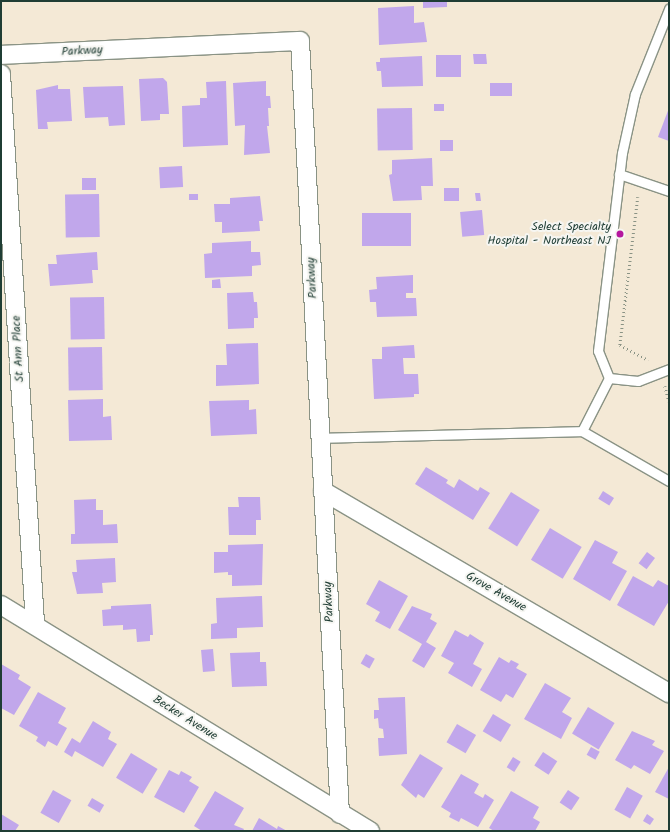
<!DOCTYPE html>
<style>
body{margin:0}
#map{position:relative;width:670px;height:832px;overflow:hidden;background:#f4e9d6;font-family:Kalam,sans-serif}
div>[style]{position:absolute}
.building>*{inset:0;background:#c1a7eb;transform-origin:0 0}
.path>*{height:2.5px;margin-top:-1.25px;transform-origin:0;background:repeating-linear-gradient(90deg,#8a9385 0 1px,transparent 0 4px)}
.roads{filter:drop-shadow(1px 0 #8a9385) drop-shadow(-1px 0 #8a9385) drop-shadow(0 1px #8a9385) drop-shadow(0 -1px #8a9385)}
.lane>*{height:9px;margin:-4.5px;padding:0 4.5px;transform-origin:4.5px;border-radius:4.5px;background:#fff}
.street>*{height:18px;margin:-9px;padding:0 9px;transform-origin:9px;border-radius:9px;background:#fff}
.dots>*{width:11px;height:11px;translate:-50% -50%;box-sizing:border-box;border:2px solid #f6f6f2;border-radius:50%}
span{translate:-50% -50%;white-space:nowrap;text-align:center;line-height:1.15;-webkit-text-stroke:4px #f6f6f2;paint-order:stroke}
.street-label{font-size:12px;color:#1f3d34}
.poi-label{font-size:12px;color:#1f3d34}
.right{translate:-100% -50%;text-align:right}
.frame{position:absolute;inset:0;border:2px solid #1f3d34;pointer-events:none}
</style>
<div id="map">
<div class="building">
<div style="clip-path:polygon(423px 1px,447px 1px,447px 7px,423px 8px)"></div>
<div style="clip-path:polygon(414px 6px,414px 23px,424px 22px,427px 42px,379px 45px,378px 8px)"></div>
<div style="clip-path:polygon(473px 54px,486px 54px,487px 64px,474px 64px)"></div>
<div style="left:436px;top:55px;width:25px;height:22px"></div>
<div style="clip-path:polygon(422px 56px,423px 86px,382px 87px,381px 71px,377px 71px,376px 62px,380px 62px,380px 58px)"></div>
<div style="clip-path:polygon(163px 78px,167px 82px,169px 114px,160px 114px,160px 120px,141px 121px,139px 79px)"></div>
<div style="clip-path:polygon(226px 81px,228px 145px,183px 147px,182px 106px,200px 105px,200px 98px,207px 98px,206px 82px)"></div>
<div style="clip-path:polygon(266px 81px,266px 96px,270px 96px,271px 108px,268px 108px,269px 126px,267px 126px,270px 153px,244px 155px,245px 125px,235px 126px,233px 83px)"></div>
<div style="left:490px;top:83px;width:22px;height:13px"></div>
<div style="clip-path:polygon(58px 85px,58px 89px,70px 89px,72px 121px,47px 122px,48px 129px,38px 129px,36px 90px)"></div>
<div style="clip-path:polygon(123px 86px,125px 125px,109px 126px,108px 117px,85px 118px,83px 87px)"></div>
<div style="left:434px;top:104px;width:10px;height:7px"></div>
<div style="left:412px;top:108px;width:42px;height:35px;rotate:89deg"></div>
<div style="clip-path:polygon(669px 108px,669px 141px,658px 137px)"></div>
<div style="left:453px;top:140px;width:11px;height:13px;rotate:90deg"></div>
<div style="clip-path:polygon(432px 158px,433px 186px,421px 186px,422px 200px,393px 201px,389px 175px,392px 174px,392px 160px)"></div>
<div style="left:182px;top:166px;width:21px;height:23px;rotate:87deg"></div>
<div style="left:82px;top:178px;width:14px;height:12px"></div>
<div style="left:444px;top:188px;width:15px;height:13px"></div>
<div style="clip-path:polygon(475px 193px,480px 193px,481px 201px,476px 201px)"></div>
<div style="left:99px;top:194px;width:43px;height:34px;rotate:89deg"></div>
<div style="left:189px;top:194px;width:9px;height:6px"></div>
<div style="clip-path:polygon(260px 196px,263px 221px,259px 221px,260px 231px,222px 233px,222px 222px,215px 222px,214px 204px,230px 204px,230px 198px)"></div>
<div style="left:482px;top:210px;width:25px;height:22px;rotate:85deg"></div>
<div style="left:362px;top:213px;width:49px;height:33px"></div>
<div style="clip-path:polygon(251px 241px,251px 252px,260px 252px,261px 265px,252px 266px,252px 276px,205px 278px,204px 254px,212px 253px,212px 243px)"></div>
<div style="clip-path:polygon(97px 252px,98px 270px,92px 270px,93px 283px,50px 286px,48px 264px,57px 264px,56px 255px)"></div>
<div style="clip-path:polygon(413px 275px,413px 293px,406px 293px,406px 298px,416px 298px,417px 316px,377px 317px,376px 302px,370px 302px,369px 290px,377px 289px,376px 277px)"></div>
<div style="clip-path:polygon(220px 279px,221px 288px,212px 288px,212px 280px)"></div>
<div style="clip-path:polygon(253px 292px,254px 302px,257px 302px,258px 318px,254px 318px,254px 328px,228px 329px,227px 293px)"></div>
<div style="left:104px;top:297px;width:42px;height:34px;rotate:89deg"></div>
<div style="clip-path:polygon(258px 343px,259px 384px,216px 386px,216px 365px,227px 365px,226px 344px)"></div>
<div style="clip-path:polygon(414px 345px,415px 358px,403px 358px,404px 374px,418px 374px,419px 394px,414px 394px,414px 397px,374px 399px,372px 359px,382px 359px,382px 347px)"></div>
<div style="left:102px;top:347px;width:43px;height:34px;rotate:89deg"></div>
<div style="clip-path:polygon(103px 399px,103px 417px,111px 416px,112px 440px,69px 441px,68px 400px)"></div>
<div style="clip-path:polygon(249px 400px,249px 410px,256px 409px,257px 434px,211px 436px,209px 401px)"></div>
<div style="clip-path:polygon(426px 467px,448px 480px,446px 483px,454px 488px,459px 479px,478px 491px,480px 487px,490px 493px,473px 520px,415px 484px)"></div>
<div style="left:603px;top:491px;width:13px;height:9px;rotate:32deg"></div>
<div style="left:511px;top:492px;width:34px;height:43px;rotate:32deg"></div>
<div style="clip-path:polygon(238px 497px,260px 497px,261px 520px,256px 520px,256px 535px,229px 535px,228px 507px,239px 507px)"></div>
<div style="clip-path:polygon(96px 499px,96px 510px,103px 510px,103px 525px,117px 524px,118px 543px,71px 544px,71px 534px,75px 534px,74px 500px)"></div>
<div style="left:550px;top:528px;width:37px;height:37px;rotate:31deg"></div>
<div style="clip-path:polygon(595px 540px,618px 552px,612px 563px,627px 571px,610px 601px,573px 579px)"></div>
<div style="clip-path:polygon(263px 544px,262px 585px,232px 586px,232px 575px,228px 575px,228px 572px,214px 573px,214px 552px,228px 552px,228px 545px)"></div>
<div style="left:647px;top:552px;width:10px;height:14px;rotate:37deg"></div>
<div style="clip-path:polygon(115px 558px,116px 582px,102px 583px,103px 593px,77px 594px,72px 572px,77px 572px,76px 560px)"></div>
<div style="clip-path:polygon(633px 576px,653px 587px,658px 580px,669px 586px,669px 601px,654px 626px,617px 605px)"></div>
<div style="clip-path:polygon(379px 580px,408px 596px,390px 629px,375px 621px,380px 612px,366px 604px)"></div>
<div style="clip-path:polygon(262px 596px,263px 627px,237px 628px,237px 638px,211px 639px,211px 624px,217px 623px,216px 598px)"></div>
<div style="clip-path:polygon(151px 604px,153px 635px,150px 635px,150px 641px,137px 642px,136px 629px,123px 630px,123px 625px,103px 626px,102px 610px,111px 609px,111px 606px)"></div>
<div style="clip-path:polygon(412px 606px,432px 614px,430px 619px,437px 623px,426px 642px,436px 648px,424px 668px,412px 661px,422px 644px,398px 630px)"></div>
<div style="clip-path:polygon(455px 630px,468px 637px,470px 634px,484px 643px,473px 664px,482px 669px,472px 687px,448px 673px,454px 663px,441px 656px)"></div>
<div style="left:213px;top:649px;width:22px;height:12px;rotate:85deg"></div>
<div style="clip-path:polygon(260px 652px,260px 662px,266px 662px,267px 686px,232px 687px,230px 653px)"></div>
<div style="left:366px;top:654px;width:10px;height:11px;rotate:29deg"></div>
<div style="clip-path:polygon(499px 657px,509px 663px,511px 660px,519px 664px,516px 668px,527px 674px,513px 698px,506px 694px,501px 702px,480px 690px)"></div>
<div style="clip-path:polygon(1px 664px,20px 675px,18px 679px,31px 687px,14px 715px,1px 708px)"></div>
<div style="clip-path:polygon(545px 683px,571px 698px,562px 712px,572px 718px,561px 739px,524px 719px)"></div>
<div style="clip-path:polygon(38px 692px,66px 708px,58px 723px,67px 728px,57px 746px,48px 741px,45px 747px,36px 741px,38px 737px,19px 726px)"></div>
<div style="clip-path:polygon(405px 697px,407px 754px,379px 756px,378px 738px,384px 738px,383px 729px,379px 728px,378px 718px,374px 719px,374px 710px,379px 710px,378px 698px)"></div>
<div style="left:588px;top:707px;width:31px;height:31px;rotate:31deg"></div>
<div style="left:493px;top:714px;width:21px;height:20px;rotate:31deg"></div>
<div style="clip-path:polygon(93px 721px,111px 732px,108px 739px,117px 744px,103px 767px,75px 751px,72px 757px,64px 752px,72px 738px,80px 743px)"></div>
<div style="left:457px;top:724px;width:22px;height:21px;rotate:30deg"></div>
<div style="clip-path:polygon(632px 731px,655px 741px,652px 745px,664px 751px,650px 774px,634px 765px,631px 769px,615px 760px)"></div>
<div style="left:591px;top:747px;width:10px;height:9px;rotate:29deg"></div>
<div style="left:543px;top:752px;width:17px;height:16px;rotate:33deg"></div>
<div style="left:131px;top:753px;width:31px;height:29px;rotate:31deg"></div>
<div style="clip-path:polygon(420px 754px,443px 768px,424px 798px,418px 794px,416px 798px,401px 785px)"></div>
<div style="left:513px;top:757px;width:9px;height:12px;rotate:32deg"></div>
<div style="clip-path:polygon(669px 767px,669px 799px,655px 792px)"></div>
<div style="clip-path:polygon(169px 770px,179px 775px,181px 771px,192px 777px,189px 781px,199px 787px,184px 813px,154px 797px)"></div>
<div style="clip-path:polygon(461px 774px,479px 784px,474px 793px,483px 798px,485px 794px,494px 800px,478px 827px,461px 818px,459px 822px,449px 817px,451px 813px,441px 807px)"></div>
<div style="left:627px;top:787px;width:18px;height:26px;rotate:29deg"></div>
<div style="left:53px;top:790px;width:21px;height:26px;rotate:29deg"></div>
<div style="left:568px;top:790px;width:14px;height:15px;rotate:34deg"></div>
<div style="clip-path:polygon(215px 791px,244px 808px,234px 825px,244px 829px,243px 831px,202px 831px,194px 826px)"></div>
<div style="clip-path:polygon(511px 791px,539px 807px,533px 818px,540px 822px,535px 831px,494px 831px,489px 828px)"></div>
<div style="left:92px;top:798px;width:14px;height:9px;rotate:30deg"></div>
<div style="clip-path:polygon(1px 814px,19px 825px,15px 831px,1px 831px)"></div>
<div style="clip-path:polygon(647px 814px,654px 819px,650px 825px,643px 821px)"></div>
<div style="clip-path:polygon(259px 818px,277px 829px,278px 826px,287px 831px,252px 831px)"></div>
</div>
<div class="path">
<div style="left:638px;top:197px;width:149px;rotate:96.9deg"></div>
<div style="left:620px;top:345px;width:32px;rotate:28deg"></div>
<div style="left:665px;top:386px;width:16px;rotate:75deg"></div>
</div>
<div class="roads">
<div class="lane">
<div style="left:619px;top:174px;width:53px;rotate:18.8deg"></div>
<div style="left:609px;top:378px;width:29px;rotate:6deg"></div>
<div style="left:638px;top:381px;width:33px;rotate:-21deg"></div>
<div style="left:582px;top:431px;width:100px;rotate:29.9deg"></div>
<div style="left:320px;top:438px;width:262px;rotate:-1.5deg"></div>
<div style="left:582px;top:431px;width:59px;rotate:-63deg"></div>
<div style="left:609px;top:378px;width:29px;rotate:-112deg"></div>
<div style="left:598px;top:351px;width:199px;rotate:-83.1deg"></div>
<div style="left:622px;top:153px;width:60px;rotate:-77.6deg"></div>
<div style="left:635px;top:94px;width:92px;rotate:-68.2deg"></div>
</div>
<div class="street">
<div style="left:1px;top:55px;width:299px;rotate:-2.7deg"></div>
<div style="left:300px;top:41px;width:774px;rotate:87.04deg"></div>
<div style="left:1px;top:74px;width:551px;rotate:86.46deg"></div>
<div style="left:323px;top:491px;width:401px;rotate:30.3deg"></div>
<div style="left:1px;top:605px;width:433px;rotate:31.5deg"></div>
</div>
</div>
<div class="dots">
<div style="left:620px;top:234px;background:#b5179e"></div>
</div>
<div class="street-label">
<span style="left:82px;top:51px;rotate:-3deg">Parkway</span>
<span style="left:312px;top:278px;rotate:-93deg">Parkway</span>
<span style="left:18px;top:349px;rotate:-93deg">St Ann Place</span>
<span style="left:496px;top:592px;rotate:30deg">Grove Avenue</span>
<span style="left:329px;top:602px;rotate:-93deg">Parkway</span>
<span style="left:185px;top:718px;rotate:32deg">Becker Avenue</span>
</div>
<div class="poi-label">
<span class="right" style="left:611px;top:234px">Select Specialty<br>Hospital - Northeast NJ</span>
</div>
<div class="frame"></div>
</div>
